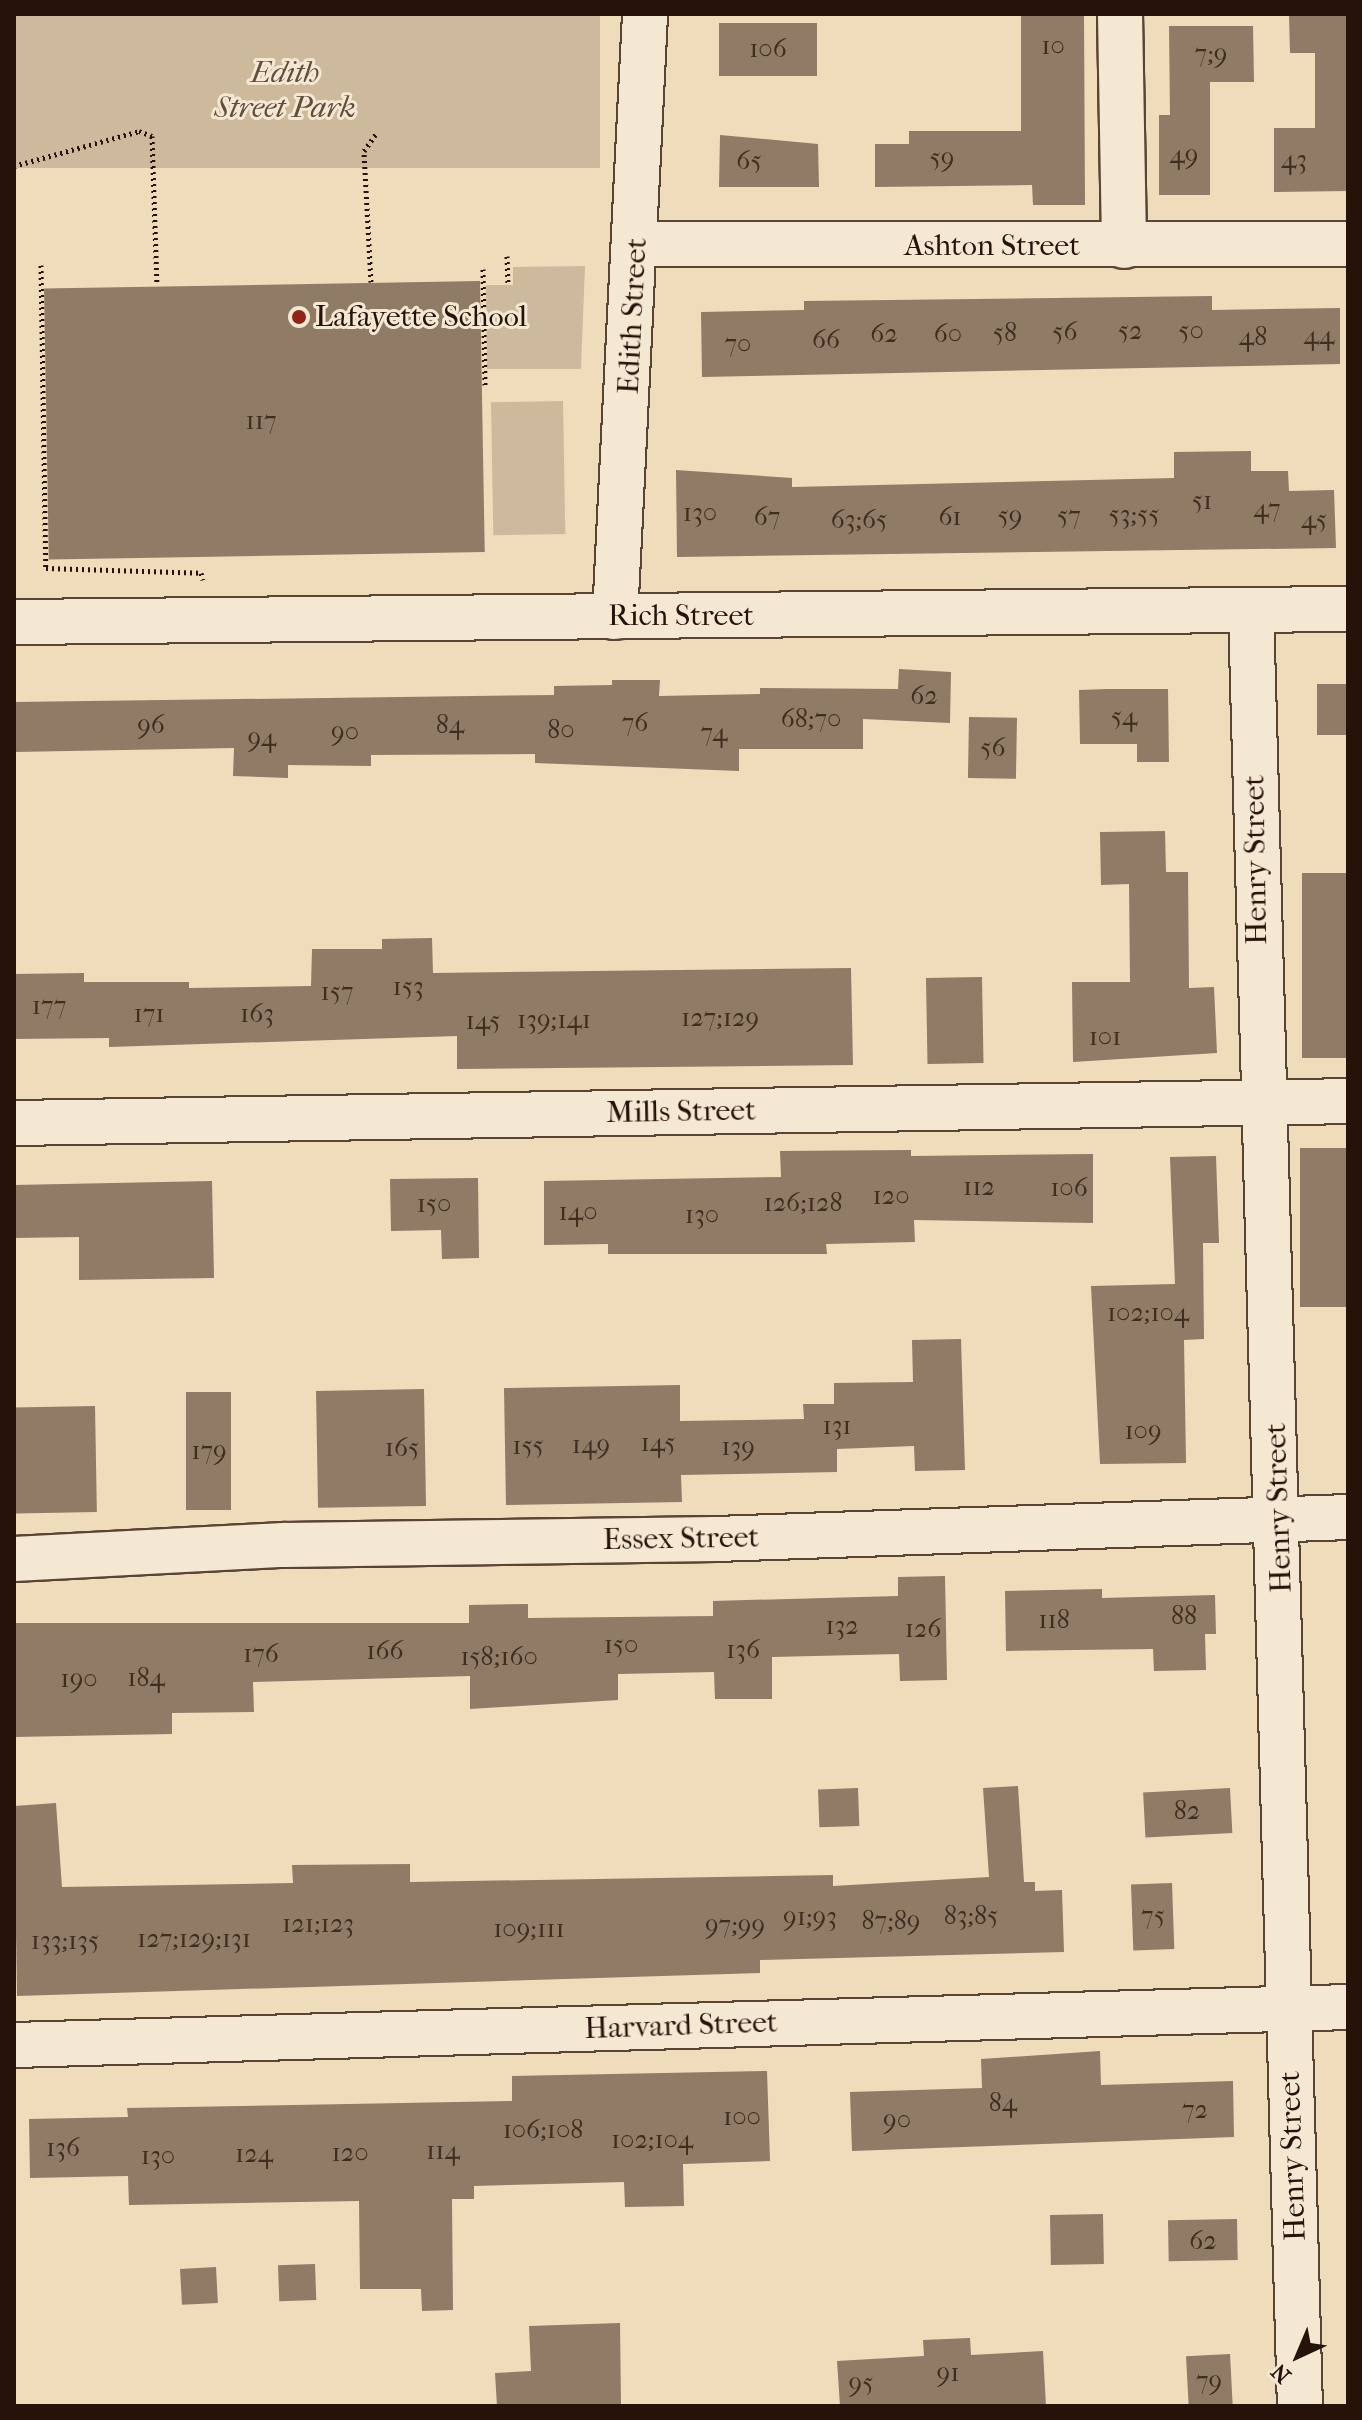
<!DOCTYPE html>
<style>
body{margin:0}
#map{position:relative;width:1362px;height:2420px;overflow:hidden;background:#efdcbb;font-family:"IM FELL French Canon",serif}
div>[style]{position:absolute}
.green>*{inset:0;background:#cdba9d;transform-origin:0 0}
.building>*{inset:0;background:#8f7b66;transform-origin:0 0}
.path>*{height:5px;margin-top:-2.5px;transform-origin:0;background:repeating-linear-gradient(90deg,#271209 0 2px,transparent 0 6px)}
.roads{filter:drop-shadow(2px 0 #594436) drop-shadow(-2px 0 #594436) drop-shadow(0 2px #594436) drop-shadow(0 -2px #594436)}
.minor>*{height:44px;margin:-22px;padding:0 22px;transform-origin:22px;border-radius:22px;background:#f5e8d3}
.dots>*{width:22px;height:22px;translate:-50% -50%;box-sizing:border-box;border:4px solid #f5e8d3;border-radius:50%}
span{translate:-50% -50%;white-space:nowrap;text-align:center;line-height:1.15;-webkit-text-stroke:6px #f5e8d3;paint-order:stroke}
.number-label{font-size:26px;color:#412c20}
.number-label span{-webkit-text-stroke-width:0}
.park-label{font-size:30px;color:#614d3d;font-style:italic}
.street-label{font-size:30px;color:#271209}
.poi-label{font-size:30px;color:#271209}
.left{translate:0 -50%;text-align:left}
.frame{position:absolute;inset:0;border:16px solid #271209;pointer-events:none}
.north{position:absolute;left:1258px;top:2316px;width:80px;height:80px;-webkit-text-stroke:6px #f5e8d3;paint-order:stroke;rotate:224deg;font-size:22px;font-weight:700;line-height:32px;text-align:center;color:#271209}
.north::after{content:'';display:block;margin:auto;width:28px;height:36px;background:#271209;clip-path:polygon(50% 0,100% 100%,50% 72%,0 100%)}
</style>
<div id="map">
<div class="green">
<div style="left:14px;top:14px;width:586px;height:154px"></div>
<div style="clip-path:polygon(585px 266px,581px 369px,487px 369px,486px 285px,513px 285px,513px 267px)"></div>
<div style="left:563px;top:401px;width:133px;height:72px;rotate:89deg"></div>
</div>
<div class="building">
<div style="clip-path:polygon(1021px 14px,1084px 14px,1085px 205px,1033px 205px,1032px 185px,875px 187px,875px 144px,909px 144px,909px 131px,1021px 131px)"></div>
<div style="clip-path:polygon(1348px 14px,1348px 191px,1274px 192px,1274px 128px,1315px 128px,1315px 53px,1290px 53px,1289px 15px)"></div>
<div style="left:719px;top:23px;width:98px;height:53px"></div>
<div style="clip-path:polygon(1169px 26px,1253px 26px,1254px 82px,1210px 82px,1210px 195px,1159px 195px,1159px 115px,1170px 115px)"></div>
<div style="clip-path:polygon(720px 135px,818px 144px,819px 187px,719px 187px)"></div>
<div style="left:480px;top:281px;width:271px;height:436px;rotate:89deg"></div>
<div style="clip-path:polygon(1212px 296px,1212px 310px,1340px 308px,1340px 364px,702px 377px,701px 312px,804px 310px,804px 301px)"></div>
<div style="clip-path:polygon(1251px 451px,1251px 471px,1288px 471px,1289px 491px,1334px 490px,1336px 548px,677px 557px,676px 470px,792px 478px,792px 487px,1174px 478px,1174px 452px)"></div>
<div style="clip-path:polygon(899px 669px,951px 672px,950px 723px,863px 719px,863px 749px,739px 749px,739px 771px,535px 763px,535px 754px,371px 755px,371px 766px,288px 765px,288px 778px,233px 776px,234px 748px,14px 752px,14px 702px,554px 695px,554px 686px,612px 685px,612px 680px,660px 680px,659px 696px,760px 694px,760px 688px,898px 689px)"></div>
<div style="left:1317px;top:684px;width:31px;height:51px"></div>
<div style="clip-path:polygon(1107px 689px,1168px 689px,1169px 762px,1137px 762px,1137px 744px,1080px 744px,1079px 690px)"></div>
<div style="left:969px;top:717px;width:48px;height:61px;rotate:1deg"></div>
<div style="clip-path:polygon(1165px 831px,1166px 872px,1188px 872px,1189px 988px,1214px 987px,1217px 1053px,1073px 1062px,1072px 982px,1130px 982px,1129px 884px,1101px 885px,1100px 832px)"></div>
<div style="left:1348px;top:873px;width:185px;height:46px;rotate:90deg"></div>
<div style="clip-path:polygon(432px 938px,433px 973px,851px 968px,853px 1065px,457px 1069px,457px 1036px,109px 1047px,109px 1038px,14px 1039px,14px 974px,84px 973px,84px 982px,189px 982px,189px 988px,311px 986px,312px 949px,382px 949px,382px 939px)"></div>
<div style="left:982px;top:977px;width:86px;height:56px;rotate:89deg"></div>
<div style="left:1348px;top:1148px;width:159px;height:48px;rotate:90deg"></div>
<div style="clip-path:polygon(911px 1150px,911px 1156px,1093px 1154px,1093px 1223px,914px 1220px,915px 1242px,826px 1244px,827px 1254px,608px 1254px,608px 1244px,544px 1245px,544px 1181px,781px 1177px,780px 1151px)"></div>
<div style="clip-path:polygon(1216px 1156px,1219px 1243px,1203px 1243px,1204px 1339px,1184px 1340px,1186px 1463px,1100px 1464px,1091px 1286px,1175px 1284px,1170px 1157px)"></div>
<div style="clip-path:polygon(478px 1178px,479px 1258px,442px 1259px,441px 1230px,391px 1231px,390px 1179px)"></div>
<div style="clip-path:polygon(212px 1181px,214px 1278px,79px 1280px,79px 1237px,14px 1238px,14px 1185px)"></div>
<div style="clip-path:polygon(961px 1339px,965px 1470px,915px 1471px,914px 1446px,837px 1449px,837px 1472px,681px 1475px,682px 1502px,506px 1505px,504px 1388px,680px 1385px,680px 1421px,804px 1419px,803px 1404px,834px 1404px,834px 1383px,913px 1382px,912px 1340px)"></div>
<div style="left:424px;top:1389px;width:117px;height:108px;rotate:89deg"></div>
<div style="left:186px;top:1392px;width:45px;height:118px"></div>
<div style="left:95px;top:1406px;width:106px;height:81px;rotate:89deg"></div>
<div style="clip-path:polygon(945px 1576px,947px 1680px,900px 1681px,899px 1654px,772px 1657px,772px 1699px,715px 1699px,714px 1672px,618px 1674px,618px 1700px,470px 1709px,470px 1676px,253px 1682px,254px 1712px,172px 1713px,172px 1734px,14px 1737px,14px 1623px,469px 1623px,469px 1605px,528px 1604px,528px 1618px,713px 1616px,713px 1601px,898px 1596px,898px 1577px)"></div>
<div style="clip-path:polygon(1102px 1589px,1102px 1598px,1215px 1595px,1216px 1634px,1205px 1634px,1206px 1670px,1154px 1671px,1153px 1649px,1006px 1651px,1005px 1591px)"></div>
<div style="clip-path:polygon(1018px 1786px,1024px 1882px,1035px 1882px,1035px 1891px,1062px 1890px,1064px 1952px,760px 1960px,760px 1973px,17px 1996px,14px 1806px,56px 1803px,62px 1887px,293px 1883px,292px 1865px,410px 1864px,410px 1882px,833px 1875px,833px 1886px,989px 1877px,983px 1788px)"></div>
<div style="left:858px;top:1788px;width:38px;height:40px;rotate:88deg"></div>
<div style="left:1230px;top:1788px;width:45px;height:87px;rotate:87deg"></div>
<div style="left:1172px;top:1883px;width:66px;height:41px;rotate:88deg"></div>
<div style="clip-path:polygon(1100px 2051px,1101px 2085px,1233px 2081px,1234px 2137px,852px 2151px,850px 2092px,982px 2088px,981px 2059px)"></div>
<div style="clip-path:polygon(767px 2071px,770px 2161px,683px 2164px,684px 2206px,625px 2207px,624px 2182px,474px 2186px,474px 2199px,452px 2199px,453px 2310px,422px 2311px,421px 2289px,360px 2289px,359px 2201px,129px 2205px,128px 2176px,30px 2178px,29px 2119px,128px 2117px,127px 2108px,512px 2101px,512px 2076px)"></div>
<div style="left:1103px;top:2214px;width:50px;height:53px;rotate:89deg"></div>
<div style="left:1237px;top:2219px;width:41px;height:69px;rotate:89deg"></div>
<div style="left:315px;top:2264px;width:36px;height:37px;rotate:88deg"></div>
<div style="left:216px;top:2267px;width:36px;height:36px;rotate:87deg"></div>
<div style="clip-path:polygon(620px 2323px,621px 2406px,497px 2406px,495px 2373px,531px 2371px,529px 2326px)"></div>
<div style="clip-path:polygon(970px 2338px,971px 2355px,1043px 2351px,1046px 2406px,840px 2406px,837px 2361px,924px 2356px,923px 2340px)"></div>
<div style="left:1230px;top:2354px;width:52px;height:44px;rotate:87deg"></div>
</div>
<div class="path">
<div style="left:14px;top:166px;width:130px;rotate:-15.6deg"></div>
<div style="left:139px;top:131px;width:14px;rotate:21deg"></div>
<div style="left:152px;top:136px;width:149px;rotate:88.1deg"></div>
<div style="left:507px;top:256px;width:29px;rotate:88deg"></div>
<div style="left:41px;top:265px;width:303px;rotate:89.1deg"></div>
<div style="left:46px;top:568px;width:155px;rotate:1.8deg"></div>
<div style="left:201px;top:573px;width:7px;rotate:74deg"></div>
<div style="left:483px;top:269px;width:116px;rotate:89deg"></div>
<div style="left:371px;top:282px;width:131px;rotate:-93.1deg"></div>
<div style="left:364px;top:151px;width:21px;rotate:-55deg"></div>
</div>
<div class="roads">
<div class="minor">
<div style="left:1120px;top:14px;width:232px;rotate:89deg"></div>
<div style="left:637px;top:244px;width:711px"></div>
<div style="left:1251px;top:610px;width:1797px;rotate:88.44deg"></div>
<div style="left:615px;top:617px;width:604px;rotate:-87.15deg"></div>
<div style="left:14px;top:622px;width:1334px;rotate:-0.56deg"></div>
<div style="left:14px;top:1123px;width:1334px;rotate:-0.94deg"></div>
<div style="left:14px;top:1559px;width:270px;rotate:-3deg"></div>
<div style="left:284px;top:1545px;width:432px;rotate:-0.8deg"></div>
<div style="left:716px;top:1539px;width:632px;rotate:-1.99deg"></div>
<div style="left:14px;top:2045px;width:1335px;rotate:-1.63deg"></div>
</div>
</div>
<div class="dots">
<div style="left:299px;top:317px;background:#8f2418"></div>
</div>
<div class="number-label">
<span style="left:1053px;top:46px">10</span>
<span style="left:768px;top:49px">106</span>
<span style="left:1211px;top:54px">7;9</span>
<span style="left:1184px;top:155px">49</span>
<span style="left:942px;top:158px">59</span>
<span style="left:1294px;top:160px">43</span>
<span style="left:749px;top:161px">65</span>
<span style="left:1130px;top:331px">52</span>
<span style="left:1191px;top:331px">50</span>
<span style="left:1065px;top:332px">56</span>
<span style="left:1005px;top:333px">58</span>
<span style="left:884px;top:334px">62</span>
<span style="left:948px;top:334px">60</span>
<span style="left:1319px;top:336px">44</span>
<span style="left:1253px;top:337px">48</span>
<span style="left:826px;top:340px">66</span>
<span style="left:738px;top:344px">70</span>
<span style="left:261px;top:421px">117</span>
<span style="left:1202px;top:501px">51</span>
<span style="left:1267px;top:509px">47</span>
<span style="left:700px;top:513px">130</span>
<span style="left:1134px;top:515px">53;55</span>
<span style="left:1010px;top:516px">59</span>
<span style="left:1069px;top:516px">57</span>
<span style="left:767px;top:517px">67</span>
<span style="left:950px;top:517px">61</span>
<span style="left:859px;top:520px">63;65</span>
<span style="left:1314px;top:520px">45</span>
<span style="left:924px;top:696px">62</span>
<span style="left:1124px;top:717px">54</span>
<span style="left:811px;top:719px">68;70</span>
<span style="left:635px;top:723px">76</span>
<span style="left:151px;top:725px">96</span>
<span style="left:450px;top:725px">84</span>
<span style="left:561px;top:730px">80</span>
<span style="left:345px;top:732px">90</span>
<span style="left:714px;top:733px">74</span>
<span style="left:262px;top:738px">94</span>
<span style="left:993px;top:748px">56</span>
<span style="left:408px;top:987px">153</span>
<span style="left:337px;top:992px">157</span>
<span style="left:49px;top:1006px">177</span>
<span style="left:149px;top:1014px">171</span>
<span style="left:257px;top:1014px">163</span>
<span style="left:720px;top:1018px">127;129</span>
<span style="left:554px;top:1020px">139;141</span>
<span style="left:483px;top:1021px">145</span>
<span style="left:1105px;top:1037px">101</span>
<span style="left:979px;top:1187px">112</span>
<span style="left:1069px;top:1188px">106</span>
<span style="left:891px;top:1196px">120</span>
<span style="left:803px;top:1203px">126;128</span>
<span style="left:434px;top:1204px">150</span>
<span style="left:578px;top:1212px">140</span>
<span style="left:702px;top:1215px">130</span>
<span style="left:1148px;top:1313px">102;104</span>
<span style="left:837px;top:1426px">131</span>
<span style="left:1143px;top:1431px">109</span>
<span style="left:658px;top:1443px">145</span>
<span style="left:591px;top:1445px">149</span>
<span style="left:528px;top:1446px">155</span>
<span style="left:738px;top:1447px">139</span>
<span style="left:402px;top:1448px">165</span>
<span style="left:209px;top:1451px">179</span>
<span style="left:1184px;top:1616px">88</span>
<span style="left:1054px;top:1620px">118</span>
<span style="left:842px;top:1626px">132</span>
<span style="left:923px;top:1629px">126</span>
<span style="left:621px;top:1645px">150</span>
<span style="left:743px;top:1650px">136</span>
<span style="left:385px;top:1651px">166</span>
<span style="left:261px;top:1654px">176</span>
<span style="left:499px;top:1657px">158;160</span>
<span style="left:146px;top:1678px">184</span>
<span style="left:79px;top:1679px">190</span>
<span style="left:1187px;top:1811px">82</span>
<span style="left:971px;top:1916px">83;85</span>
<span style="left:1153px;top:1916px">75</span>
<span style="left:810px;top:1917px">91;93</span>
<span style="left:891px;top:1921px">87;89</span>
<span style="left:318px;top:1924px">121;123</span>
<span style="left:735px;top:1925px">97;99</span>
<span style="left:529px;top:1929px">109;111</span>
<span style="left:194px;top:1939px">127;129;131</span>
<span style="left:65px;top:1941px">133;135</span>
<span style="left:1003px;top:2103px">84</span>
<span style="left:1195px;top:2110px">72</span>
<span style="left:742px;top:2117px">100</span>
<span style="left:897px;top:2120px">90</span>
<span style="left:543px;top:2130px">106;108</span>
<span style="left:652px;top:2140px">102;104</span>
<span style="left:63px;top:2148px">136</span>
<span style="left:443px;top:2151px">114</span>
<span style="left:350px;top:2153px">120</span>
<span style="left:254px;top:2154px">124</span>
<span style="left:158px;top:2156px">130</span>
<span style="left:1203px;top:2241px">62</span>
<span style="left:948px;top:2373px">91</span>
<span style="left:1209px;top:2381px">79</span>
<span style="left:861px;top:2383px">95</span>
</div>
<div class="park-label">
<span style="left:285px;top:90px">Edith<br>Street Park</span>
</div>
<div class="street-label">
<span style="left:992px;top:246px">Ashton Street</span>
<span style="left:633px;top:316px;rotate:-87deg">Edith Street</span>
<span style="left:681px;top:616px">Rich Street</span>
<span style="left:1256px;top:860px;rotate:-91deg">Henry Street</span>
<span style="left:681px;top:1112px;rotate:-1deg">Mills Street</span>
<span style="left:1279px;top:1508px;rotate:-92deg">Henry Street</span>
<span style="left:681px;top:1539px;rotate:-1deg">Essex Street</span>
<span style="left:681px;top:2026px;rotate:-2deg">Harvard Street</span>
<span style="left:1293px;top:2156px;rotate:-92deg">Henry Street</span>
</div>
<div class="poi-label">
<span class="left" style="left:315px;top:317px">Lafayette School</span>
</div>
<div class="frame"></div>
<div class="north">N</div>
</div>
